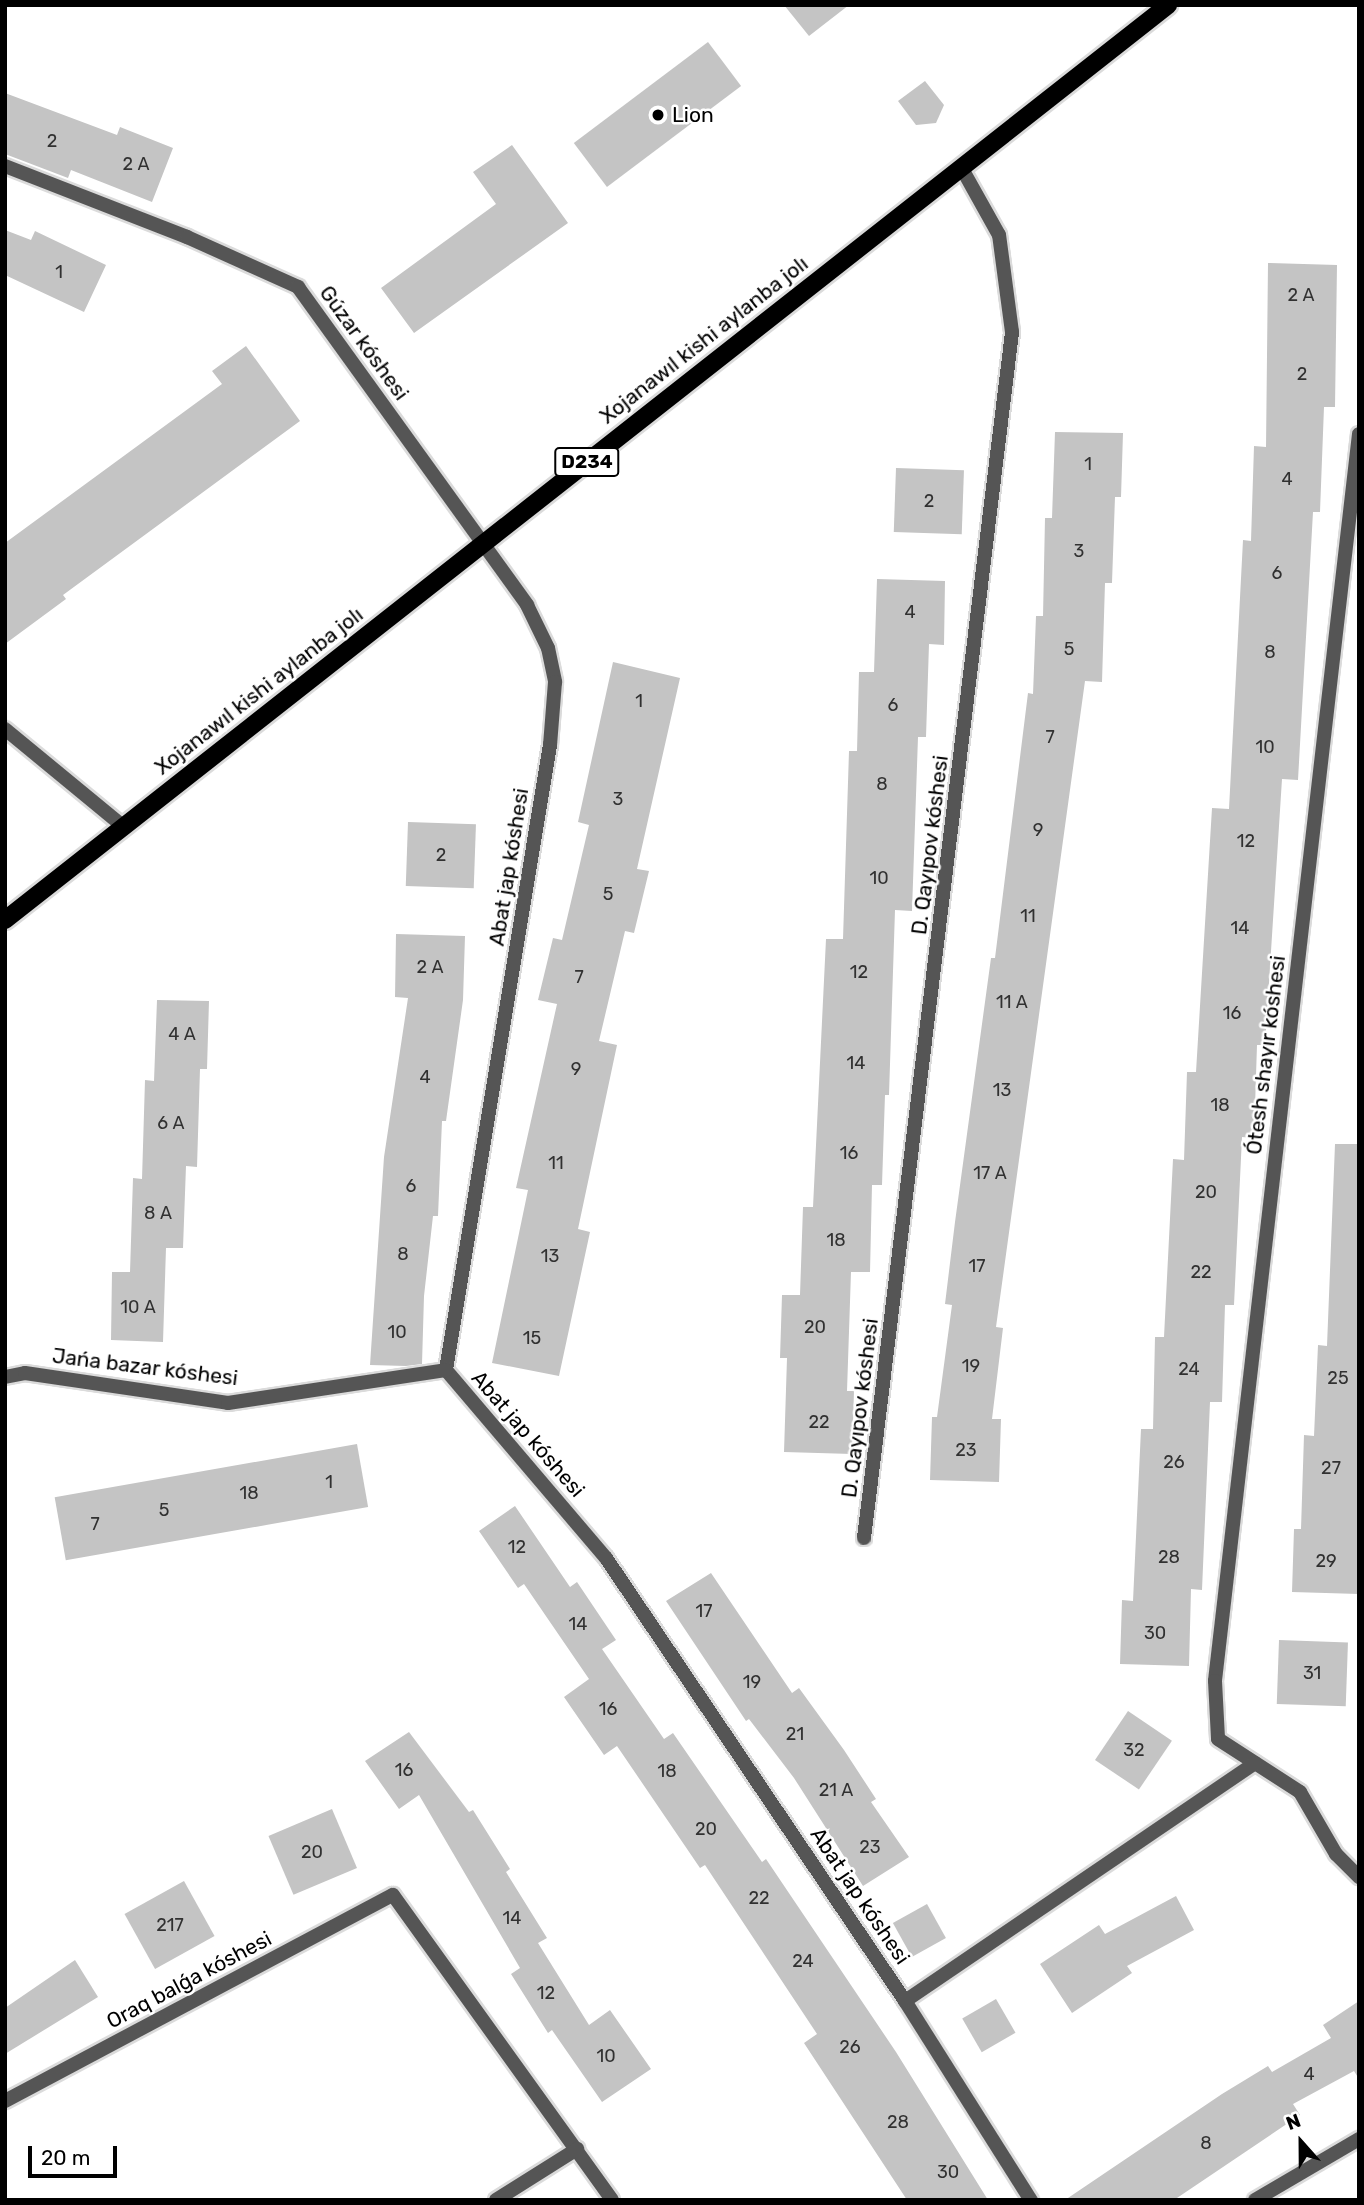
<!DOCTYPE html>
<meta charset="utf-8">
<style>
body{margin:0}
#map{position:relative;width:1364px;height:2205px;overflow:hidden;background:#fff;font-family:Rubik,sans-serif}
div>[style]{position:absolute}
.building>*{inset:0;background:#c4c4c4;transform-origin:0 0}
.roads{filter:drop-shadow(2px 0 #dbdbdb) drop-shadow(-2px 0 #dbdbdb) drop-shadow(0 2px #dbdbdb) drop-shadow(0 -2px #dbdbdb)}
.minor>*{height:14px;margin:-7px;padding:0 7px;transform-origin:7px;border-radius:7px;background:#555}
.primary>*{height:18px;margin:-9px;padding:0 9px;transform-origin:9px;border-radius:9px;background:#000}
.dots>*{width:19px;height:19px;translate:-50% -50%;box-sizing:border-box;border:4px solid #fff;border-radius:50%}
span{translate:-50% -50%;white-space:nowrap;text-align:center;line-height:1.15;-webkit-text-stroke:5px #fff;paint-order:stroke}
.number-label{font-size:18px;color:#313131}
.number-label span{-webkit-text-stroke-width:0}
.shield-label span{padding:2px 5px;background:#fff;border:2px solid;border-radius:5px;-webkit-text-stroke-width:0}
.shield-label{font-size:19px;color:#000;font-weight:700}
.poi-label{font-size:21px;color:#000}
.left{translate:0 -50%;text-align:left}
.street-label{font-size:21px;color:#000}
.frame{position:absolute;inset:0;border:7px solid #000;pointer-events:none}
.north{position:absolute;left:1266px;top:2107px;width:70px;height:70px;-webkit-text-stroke:5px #fff;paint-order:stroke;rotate:339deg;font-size:19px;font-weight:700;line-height:28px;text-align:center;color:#000}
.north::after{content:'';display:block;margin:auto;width:24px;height:32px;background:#000;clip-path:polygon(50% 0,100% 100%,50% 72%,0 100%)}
.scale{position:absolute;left:28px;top:2146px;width:89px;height:32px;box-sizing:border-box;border:4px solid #000;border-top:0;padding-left:9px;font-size:21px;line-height:24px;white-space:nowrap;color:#000;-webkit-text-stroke:5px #fff;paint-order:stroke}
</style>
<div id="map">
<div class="building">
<div style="clip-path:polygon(784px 5px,849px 5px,809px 36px)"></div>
<div style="left:708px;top:42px;width:55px;height:168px;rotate:53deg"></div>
<div style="clip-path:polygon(925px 81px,944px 105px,936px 123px,916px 125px,898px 101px)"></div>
<div style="clip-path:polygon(5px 93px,117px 135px,120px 127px,173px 148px,152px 202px,71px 170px,68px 178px,5px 154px)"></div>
<div style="clip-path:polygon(512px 145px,568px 223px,414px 333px,381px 288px,496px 204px,473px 172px)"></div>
<div style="clip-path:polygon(5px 230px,31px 240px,35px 231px,106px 265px,84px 312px,5px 275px)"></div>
<div style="clip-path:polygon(1268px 263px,1337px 265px,1335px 407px,1324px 407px,1320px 512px,1313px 512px,1298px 780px,1282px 779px,1265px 1045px,1257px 1045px,1254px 1138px,1242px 1137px,1234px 1305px,1225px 1305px,1222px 1402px,1210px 1402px,1202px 1590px,1191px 1589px,1189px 1666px,1120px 1664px,1122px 1600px,1133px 1601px,1141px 1429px,1153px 1429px,1155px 1337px,1164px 1337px,1173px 1159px,1184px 1160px,1187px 1072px,1196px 1072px,1212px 808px,1229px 809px,1243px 540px,1251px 541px,1254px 446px,1266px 447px)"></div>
<div style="clip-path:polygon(246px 346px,300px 421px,63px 595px,66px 599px,5px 644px,5px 543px,222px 384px,212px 371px)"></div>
<div style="clip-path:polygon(1055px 432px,1123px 433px,1121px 497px,1115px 497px,1112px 583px,1105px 583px,1102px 682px,1085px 681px,996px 1327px,1003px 1328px,992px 1419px,1001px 1419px,999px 1482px,930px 1480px,932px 1417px,937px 1417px,952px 1305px,945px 1304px,955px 1222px,991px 958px,995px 958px,1028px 693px,1033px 694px,1036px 616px,1043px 616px,1045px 518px,1052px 518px)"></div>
<div style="left:896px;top:468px;width:68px;height:64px;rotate:2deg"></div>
<div style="clip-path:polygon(877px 579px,945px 581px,944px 645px,929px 644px,926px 737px,918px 737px,912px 911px,895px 910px,889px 1095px,885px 1095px,882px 1185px,872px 1185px,870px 1272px,851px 1272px,847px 1391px,854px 1391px,852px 1454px,784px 1452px,787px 1358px,780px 1358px,782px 1295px,800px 1295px,803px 1207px,813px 1207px,826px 939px,843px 939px,849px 751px,857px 751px,859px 672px,874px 672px)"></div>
<div style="clip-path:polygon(613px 662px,680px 678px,637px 869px,649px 871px,634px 933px,625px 931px,599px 1041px,617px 1045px,578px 1229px,590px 1232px,559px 1376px,492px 1363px,528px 1190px,516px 1188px,557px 1004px,538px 1000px,553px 938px,562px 940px,589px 825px,578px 822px)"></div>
<div style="left:408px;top:822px;width:68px;height:64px;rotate:2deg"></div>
<div style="clip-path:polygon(396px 934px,465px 936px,463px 1000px,446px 1121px,442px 1121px,438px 1216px,433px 1216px,424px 1296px,422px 1364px,406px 1366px,370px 1365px,384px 1157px,408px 998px,395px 997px)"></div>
<div style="clip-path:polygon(157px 1000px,209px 1001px,207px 1069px,200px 1069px,197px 1167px,186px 1166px,183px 1248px,166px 1248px,163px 1342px,111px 1340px,112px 1272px,130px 1272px,133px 1178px,142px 1179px,145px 1080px,154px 1081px)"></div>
<div style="clip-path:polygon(1335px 1144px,1359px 1144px,1359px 1594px,1292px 1592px,1294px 1529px,1301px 1529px,1304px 1435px,1314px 1436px,1318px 1345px,1327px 1346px)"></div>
<div style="left:357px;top:1444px;width:64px;height:307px;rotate:80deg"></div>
<div style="clip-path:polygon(515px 1506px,570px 1587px,577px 1582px,616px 1640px,602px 1649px,664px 1739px,673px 1733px,762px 1862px,766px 1859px,896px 2052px,988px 2200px,907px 2200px,804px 2043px,817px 2034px,705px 1865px,700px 1868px,617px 1746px,604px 1755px,564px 1697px,589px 1679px,524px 1584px,518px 1588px,479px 1531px)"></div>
<div style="clip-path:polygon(711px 1573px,792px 1693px,799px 1688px,844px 1750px,876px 1799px,871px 1802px,909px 1857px,863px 1886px,794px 1778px,749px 1719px,746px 1721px,666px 1601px)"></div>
<div style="left:1279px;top:1640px;width:69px;height:64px;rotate:2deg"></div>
<div style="left:1128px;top:1711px;width:53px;height:59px;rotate:34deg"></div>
<div style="clip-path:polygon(409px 1732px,469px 1812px,473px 1810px,510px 1869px,506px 1872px,547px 1938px,538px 1943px,589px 2025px,610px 2010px,651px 2069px,602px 2102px,552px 2030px,548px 2033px,511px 1974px,520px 1968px,419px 1795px,399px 1809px,365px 1761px)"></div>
<div style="left:332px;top:1809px;width:64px;height:69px;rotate:67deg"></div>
<div style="left:184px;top:1881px;width:63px;height:68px;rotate:61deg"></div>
<div style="clip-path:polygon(1176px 1896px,1194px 1930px,1127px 1966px,1132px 1973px,1072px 2013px,1040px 1964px,1099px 1925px,1105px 1934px)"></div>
<div style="left:927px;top:1904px;width:39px;height:39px;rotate:61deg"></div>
<div style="clip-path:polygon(75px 1960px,98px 1997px,5px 2054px,5px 2008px)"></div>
<div style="left:996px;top:1999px;width:39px;height:39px;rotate:60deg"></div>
<div style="clip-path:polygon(1359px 2001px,1359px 2079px,1354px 2071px,1293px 2104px,1300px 2115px,1174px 2200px,1065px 2200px,1222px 2094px,1268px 2066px,1272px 2072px,1331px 2038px,1323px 2025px)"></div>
</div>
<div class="roads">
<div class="minor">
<div style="left:5px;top:166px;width:195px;rotate:21.3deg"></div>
<div style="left:187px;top:237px;width:122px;rotate:24.2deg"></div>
<div style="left:298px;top:287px;width:392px;rotate:54.2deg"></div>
<div style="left:527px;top:605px;width:48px;rotate:64deg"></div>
<div style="left:548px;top:648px;width:35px;rotate:78deg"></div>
<div style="left:555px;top:682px;width:63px;rotate:94.5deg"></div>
<div style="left:550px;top:745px;width:634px;rotate:99.45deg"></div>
<div style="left:1359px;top:434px;width:1255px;rotate:96.59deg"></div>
<div style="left:1215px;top:1681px;width:58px;rotate:87deg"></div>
<div style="left:1218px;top:1739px;width:98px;rotate:32.9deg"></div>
<div style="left:1300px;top:1792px;width:72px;rotate:59.9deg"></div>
<div style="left:1336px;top:1854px;width:33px;rotate:45deg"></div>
<div style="left:5px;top:729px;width:154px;rotate:39.5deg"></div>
<div style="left:446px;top:1370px;width:247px;rotate:49.6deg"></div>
<div style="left:606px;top:1558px;width:534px;rotate:55.98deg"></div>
<div style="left:905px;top:2001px;width:236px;rotate:57.7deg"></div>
<div style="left:5px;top:1377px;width:20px;rotate:-11deg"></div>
<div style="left:25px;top:1373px;width:205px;rotate:8.4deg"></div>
<div style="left:228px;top:1403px;width:220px;rotate:-8.6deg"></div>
<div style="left:864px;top:1538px;width:1215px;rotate:-83deg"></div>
<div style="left:1012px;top:332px;width:98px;rotate:-97.6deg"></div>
<div style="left:999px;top:235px;width:78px;rotate:-119.2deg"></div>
<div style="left:905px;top:2001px;width:423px;rotate:-34.2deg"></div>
<div style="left:5px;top:2101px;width:439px;rotate:-28deg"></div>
<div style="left:393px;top:1895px;width:375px;rotate:54.3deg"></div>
<div style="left:496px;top:2200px;width:96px;rotate:-32.2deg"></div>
<div style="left:1255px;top:2200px;width:121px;rotate:-30.4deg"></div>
</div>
<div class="primary">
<div style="left:5px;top:920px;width:1480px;rotate:-38.19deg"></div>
</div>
</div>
<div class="dots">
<div style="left:658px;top:115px;background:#000"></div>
</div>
<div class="number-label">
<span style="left:52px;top:141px">2</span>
<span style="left:136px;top:164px">2 А</span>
<span style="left:59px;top:272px">1</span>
<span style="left:1301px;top:295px">2 А</span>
<span style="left:1302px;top:374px">2</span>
<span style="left:1088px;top:464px">1</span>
<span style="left:1287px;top:479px">4</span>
<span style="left:929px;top:501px">2</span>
<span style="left:1079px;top:551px">3</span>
<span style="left:1277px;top:573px">6</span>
<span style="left:910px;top:612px">4</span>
<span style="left:1069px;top:649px">5</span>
<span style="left:1270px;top:652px">8</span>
<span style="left:639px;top:701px">1</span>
<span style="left:893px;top:705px">6</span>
<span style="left:1050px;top:737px">7</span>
<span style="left:1265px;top:747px">10</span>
<span style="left:882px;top:784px">8</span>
<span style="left:618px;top:799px">3</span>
<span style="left:1038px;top:830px">9</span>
<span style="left:1246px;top:841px">12</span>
<span style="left:441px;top:855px">2</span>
<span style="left:879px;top:878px">10</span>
<span style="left:608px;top:894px">5</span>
<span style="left:1028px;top:916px">11</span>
<span style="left:1240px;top:928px">14</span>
<span style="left:430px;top:967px">2 А</span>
<span style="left:859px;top:972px">12</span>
<span style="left:579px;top:977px">7</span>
<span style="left:1012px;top:1002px">11 А</span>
<span style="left:1232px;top:1013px">16</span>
<span style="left:182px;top:1034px">4 А</span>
<span style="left:856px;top:1063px">14</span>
<span style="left:576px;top:1069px">9</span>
<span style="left:425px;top:1077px">4</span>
<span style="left:1002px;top:1090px">13</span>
<span style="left:1220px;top:1105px">18</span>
<span style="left:171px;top:1123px">6 А</span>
<span style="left:849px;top:1153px">16</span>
<span style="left:556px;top:1163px">11</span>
<span style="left:990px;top:1173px">17 А</span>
<span style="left:411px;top:1186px">6</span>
<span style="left:1206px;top:1192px">20</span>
<span style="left:158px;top:1213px">8 А</span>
<span style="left:836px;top:1240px">18</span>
<span style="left:403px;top:1254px">8</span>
<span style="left:550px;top:1256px">13</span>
<span style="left:977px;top:1266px">17</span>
<span style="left:1201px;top:1272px">22</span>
<span style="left:138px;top:1307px">10 А</span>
<span style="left:815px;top:1327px">20</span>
<span style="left:397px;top:1332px">10</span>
<span style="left:532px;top:1338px">15</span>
<span style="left:971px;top:1366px">19</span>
<span style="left:1189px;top:1369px">24</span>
<span style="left:1338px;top:1378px">25</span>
<span style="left:819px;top:1422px">22</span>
<span style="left:966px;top:1450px">23</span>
<span style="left:1174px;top:1462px">26</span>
<span style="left:1331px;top:1468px">27</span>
<span style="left:329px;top:1482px">1</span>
<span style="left:249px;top:1493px">18</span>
<span style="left:164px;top:1510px">5</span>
<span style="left:95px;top:1524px">7</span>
<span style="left:517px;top:1547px">12</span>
<span style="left:1169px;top:1557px">28</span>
<span style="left:1326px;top:1561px">29</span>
<span style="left:704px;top:1611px">17</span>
<span style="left:578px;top:1624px">14</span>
<span style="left:1155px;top:1633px">30</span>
<span style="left:1312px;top:1673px">31</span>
<span style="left:752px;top:1682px">19</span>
<span style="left:608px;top:1709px">16</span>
<span style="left:795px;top:1734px">21</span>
<span style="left:1134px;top:1750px">32</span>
<span style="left:404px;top:1770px">16</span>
<span style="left:667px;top:1771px">18</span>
<span style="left:836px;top:1790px">21 А</span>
<span style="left:706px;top:1829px">20</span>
<span style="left:870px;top:1847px">23</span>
<span style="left:312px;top:1852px">20</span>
<span style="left:759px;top:1898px">22</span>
<span style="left:512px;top:1918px">14</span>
<span style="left:170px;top:1925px">217</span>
<span style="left:803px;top:1961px">24</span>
<span style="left:546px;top:1993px">12</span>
<span style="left:850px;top:2047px">26</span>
<span style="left:606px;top:2056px">10</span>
<span style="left:1309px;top:2074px">4</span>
<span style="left:898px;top:2122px">28</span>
<span style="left:1206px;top:2143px">8</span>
<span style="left:948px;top:2172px">30</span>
</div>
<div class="shield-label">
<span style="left:587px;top:462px">D234</span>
</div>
<div class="poi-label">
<span class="left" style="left:672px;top:115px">Lion</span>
</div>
<div class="street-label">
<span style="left:704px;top:340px;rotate:-38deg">Xojanawıl kishi aylanba jolı</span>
<span style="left:364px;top:343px;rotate:54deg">Gúzar kóshesi</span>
<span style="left:259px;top:691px;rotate:-38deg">Xojanawıl kishi aylanba jolı</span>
<span style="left:930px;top:845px;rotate:-83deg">D. Qayıpov kóshesi</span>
<span style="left:509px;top:867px;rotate:-81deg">Abat jap kóshesi</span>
<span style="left:1266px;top:1055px;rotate:-83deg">Ótesh shayır kóshesi</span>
<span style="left:145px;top:1367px;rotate:7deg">Jańa bazar kóshesi</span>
<span style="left:860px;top:1408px;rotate:-83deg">D. Qayıpov kóshesi</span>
<span style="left:528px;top:1434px;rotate:49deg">Abat jap kóshesi</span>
<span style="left:860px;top:1896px;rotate:56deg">Abat jap kóshesi</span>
<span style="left:189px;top:1980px;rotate:-28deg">Oraq balǵa kóshesi</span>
</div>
<div class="frame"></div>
<div class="north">N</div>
<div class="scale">20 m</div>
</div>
